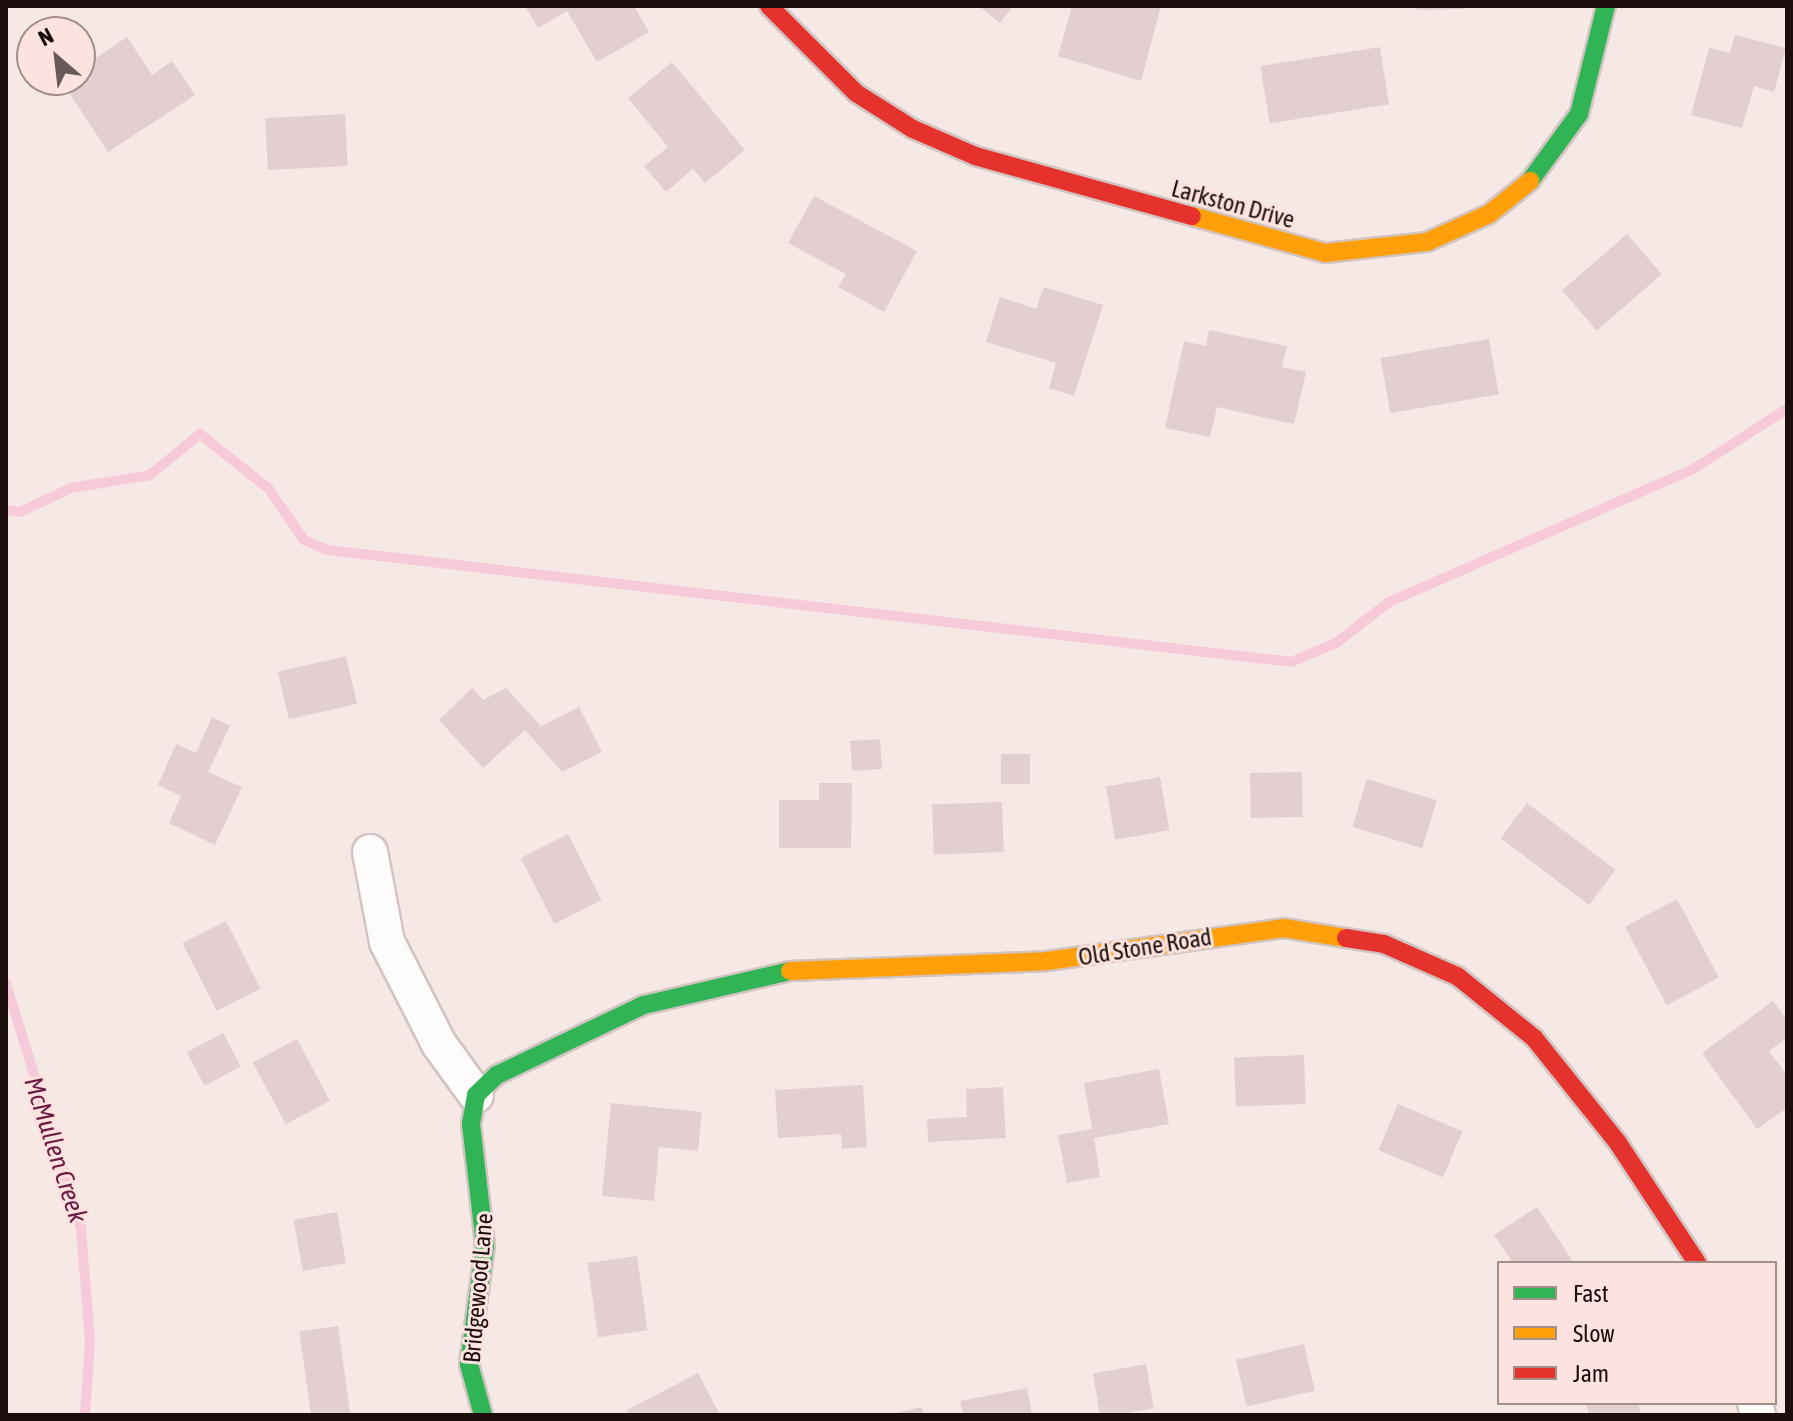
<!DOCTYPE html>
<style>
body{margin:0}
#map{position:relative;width:1793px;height:1421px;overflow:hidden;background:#f6e8e5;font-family:"Asap Condensed",sans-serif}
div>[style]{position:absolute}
.stream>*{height:10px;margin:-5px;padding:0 5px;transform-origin:5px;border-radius:5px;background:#f6cad9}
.building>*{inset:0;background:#e4cfd0;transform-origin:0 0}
.roads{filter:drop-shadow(2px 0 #d2c4c1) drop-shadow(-2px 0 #d2c4c1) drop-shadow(0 2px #d2c4c1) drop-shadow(0 -2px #d2c4c1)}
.street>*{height:34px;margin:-17px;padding:0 17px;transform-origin:17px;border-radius:17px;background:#fefcfb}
.fast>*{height:18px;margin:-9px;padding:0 9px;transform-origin:9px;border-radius:9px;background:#30b455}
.slow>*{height:18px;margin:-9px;padding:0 9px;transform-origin:9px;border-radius:9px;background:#ff9f0a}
.jam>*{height:18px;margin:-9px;padding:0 9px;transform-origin:9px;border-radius:9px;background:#e5322d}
span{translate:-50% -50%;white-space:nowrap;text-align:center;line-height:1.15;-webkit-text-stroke:6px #fce3df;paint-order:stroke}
.street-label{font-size:24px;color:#1c0e0c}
.water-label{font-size:26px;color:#6b1b44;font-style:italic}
.frame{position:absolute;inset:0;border:8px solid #1c0e0c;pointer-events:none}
.legend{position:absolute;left:1497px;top:1261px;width:280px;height:144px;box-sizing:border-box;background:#fce3df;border:2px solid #a28e8b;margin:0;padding:10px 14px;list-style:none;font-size:24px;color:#1c0e0c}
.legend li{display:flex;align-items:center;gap:16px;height:40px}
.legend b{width:40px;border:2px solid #a28e8b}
.north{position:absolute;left:16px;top:16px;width:80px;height:80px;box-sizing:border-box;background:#fce3df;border:2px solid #a28e8b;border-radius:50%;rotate:332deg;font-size:22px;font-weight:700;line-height:32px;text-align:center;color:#1c0e0c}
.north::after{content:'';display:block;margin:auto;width:28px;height:36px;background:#685a58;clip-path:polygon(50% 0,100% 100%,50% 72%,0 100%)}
</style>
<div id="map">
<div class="stream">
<div style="left:6px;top:510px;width:14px;rotate:8deg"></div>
<div style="left:20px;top:512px;width:56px;rotate:-25.2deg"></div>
<div style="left:71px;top:488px;width:80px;rotate:-9.3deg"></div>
<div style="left:150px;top:475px;width:65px;rotate:-39.4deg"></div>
<div style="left:200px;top:434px;width:87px;rotate:38.5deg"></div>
<div style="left:268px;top:488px;width:63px;rotate:55.3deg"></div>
<div style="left:304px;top:540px;width:26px;rotate:23deg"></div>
<div style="left:328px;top:550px;width:969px;rotate:6.63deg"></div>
<div style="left:1291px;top:662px;width:49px;rotate:-22.9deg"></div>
<div style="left:1336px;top:643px;width:67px;rotate:-37.7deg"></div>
<div style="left:1389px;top:602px;width:334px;rotate:-23.6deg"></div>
<div style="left:1695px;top:468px;width:109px;rotate:-32.7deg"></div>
<div style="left:6px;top:983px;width:257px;rotate:73deg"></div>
<div style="left:81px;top:1229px;width:112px;rotate:85.4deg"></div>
<div style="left:90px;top:1341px;width:74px;rotate:93.9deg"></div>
</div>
<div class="building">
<div style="clip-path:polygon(525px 6px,634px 6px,649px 32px,597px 62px,567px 11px,538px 28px)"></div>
<div style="clip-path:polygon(979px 6px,1013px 6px,1000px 23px)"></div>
<div style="clip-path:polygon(1072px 6px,1161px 6px,1141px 81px,1058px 56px)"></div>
<div style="clip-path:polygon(1416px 6px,1464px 6px,1464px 9px,1416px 10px)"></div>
<div style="clip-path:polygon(1735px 35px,1786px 48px,1774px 92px,1754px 86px,1742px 128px,1691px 115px,1709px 48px,1730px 53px)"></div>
<div style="clip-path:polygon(127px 37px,152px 75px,172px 61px,195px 95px,108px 152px,61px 80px,80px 80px,80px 69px)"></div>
<div style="left:1380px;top:47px;width:58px;height:121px;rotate:81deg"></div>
<div style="clip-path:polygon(672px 62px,745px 150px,705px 183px,693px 169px,666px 192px,644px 166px,668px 147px,628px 98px)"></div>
<div style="left:345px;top:114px;width:52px;height:80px;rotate:87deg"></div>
<div style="clip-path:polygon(814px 196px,917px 251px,884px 312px,838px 287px,846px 274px,788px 243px)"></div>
<div style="left:1627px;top:234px;width:53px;height:86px;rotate:49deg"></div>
<div style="clip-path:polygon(1044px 287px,1103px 305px,1074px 396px,1049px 388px,1056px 363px,986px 342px,1000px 297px,1036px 309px)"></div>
<div style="clip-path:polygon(1209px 330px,1287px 346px,1282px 367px,1306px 372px,1294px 424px,1217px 407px,1210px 437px,1165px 428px,1184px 341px,1206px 346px)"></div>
<div style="left:1489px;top:339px;width:56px;height:110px;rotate:80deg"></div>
<div style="left:346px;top:656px;width:49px;height:70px;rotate:77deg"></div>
<div style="clip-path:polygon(472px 688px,483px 700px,506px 688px,541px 726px,579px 707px,602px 752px,562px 772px,525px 730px,483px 768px,439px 720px)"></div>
<div style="clip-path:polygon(212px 717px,230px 726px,208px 772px,242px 787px,215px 845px,169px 823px,181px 796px,158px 785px,176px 744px,196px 753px)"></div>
<div style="left:880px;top:739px;width:30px;height:30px;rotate:86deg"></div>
<div style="left:1001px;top:754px;width:29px;height:30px"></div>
<div style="left:1302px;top:772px;width:45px;height:52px;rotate:89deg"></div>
<div style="left:1160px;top:777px;width:54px;height:55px;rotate:80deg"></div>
<div style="left:1367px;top:779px;width:73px;height:50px;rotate:17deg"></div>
<div style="clip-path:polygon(819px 783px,852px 783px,851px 848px,779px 848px,779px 800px,819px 800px)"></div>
<div style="left:1002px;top:802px;width:50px;height:70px;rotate:88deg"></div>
<div style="left:1527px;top:803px;width:111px;height:44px;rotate:37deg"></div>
<div style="left:568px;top:834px;width:74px;height:53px;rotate:63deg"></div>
<div style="left:1677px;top:899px;width:89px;height:59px;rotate:62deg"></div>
<div style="left:226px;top:921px;width:76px;height:49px;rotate:63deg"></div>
<div style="clip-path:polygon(1773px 1001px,1787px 1020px,1787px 1038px,1769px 1051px,1787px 1075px,1787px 1108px,1757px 1129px,1702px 1053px)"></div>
<div style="left:223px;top:1033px;width:38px;height:41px;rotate:62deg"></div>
<div style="left:297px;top:1039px;width:70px;height:50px;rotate:62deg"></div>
<div style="left:1304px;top:1055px;width:49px;height:70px;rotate:88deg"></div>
<div style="clip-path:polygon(1159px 1069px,1169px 1124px,1094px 1138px,1100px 1177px,1067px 1183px,1058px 1135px,1092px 1129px,1084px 1083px)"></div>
<div style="clip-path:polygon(863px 1085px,867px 1147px,842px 1149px,841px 1134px,778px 1138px,775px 1090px)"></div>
<div style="clip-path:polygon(1003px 1087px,1006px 1138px,928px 1142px,927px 1119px,967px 1117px,966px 1089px)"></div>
<div style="clip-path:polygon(611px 1103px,702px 1112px,698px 1151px,659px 1147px,654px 1201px,602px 1196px)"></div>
<div style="left:1398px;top:1104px;width:70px;height:50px;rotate:23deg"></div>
<div style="clip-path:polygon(1537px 1207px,1574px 1263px,1513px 1263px,1494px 1235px)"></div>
<div style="left:337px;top:1212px;width:52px;height:44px;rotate:80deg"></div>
<div style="left:637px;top:1256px;width:75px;height:50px;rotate:82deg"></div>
<div style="left:338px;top:1326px;width:90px;height:39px;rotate:82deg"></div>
<div style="left:1304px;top:1344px;width:48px;height:70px;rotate:77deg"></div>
<div style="left:1146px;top:1364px;width:45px;height:54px;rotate:80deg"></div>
<div style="clip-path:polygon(698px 1373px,720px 1415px,629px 1415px,627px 1410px)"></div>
<div style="clip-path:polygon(1027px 1388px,1032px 1415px,963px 1415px,960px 1401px)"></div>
<div style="clip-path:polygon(1585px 1403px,1637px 1403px,1642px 1415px,1590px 1415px)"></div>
<div style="clip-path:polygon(922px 1407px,924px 1415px,891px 1415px,891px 1414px)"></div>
</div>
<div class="roads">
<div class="street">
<div style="left:370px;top:852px;width:92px;rotate:79.3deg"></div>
<div style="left:387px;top:942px;width:114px;rotate:63deg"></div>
<div style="left:439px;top:1044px;width:63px;rotate:54deg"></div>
<div style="left:1755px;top:1403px;width:12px;rotate:76deg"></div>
</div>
<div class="fast">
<div style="left:1530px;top:181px;width:83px;rotate:-53.8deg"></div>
<div style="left:1579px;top:114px;width:111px;rotate:-76deg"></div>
<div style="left:483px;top:1415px;width:53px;rotate:-105.4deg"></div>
<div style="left:469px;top:1364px;width:120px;rotate:-82.3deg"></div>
<div style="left:485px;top:1245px;width:122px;rotate:-96.6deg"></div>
<div style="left:471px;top:1124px;width:29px;rotate:-80deg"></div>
<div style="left:476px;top:1095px;width:29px;rotate:-44deg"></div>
<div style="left:497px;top:1075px;width:163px;rotate:-25.5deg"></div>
<div style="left:644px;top:1005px;width:150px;rotate:-13.1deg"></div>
</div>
<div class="slow">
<div style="left:1192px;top:216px;width:138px;rotate:15.5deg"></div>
<div style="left:1325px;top:253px;width:103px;rotate:-6.2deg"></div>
<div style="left:1427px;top:242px;width:68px;rotate:-24.3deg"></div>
<div style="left:1489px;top:214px;width:53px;rotate:-38.8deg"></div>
<div style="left:790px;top:971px;width:257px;rotate:-2.2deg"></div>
<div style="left:1047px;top:961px;width:239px;rotate:-7.9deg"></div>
<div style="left:1284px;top:928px;width:63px;rotate:9.2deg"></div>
</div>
<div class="jam">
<div style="left:769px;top:6px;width:123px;rotate:45deg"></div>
<div style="left:856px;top:93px;width:67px;rotate:32.3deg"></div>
<div style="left:913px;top:129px;width:68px;rotate:23.5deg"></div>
<div style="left:975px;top:156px;width:225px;rotate:15.5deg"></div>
<div style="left:1346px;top:938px;width:38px;rotate:9deg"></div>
<div style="left:1384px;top:944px;width:80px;rotate:23.7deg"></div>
<div style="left:1457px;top:976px;width:99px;rotate:38.8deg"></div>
<div style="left:1534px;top:1038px;width:134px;rotate:51.3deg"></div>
<div style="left:1618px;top:1143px;width:144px;rotate:56.6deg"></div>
</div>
</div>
<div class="street-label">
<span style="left:1233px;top:204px;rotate:15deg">Larkston Drive</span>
<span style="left:1145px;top:947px;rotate:-9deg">Old Stone Road</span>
<span style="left:478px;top:1288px;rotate:-85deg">Bridgewood Lane</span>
</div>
<div class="water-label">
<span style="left:55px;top:1150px;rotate:72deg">McMullen Creek</span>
</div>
<div class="frame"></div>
<ul class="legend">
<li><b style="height:10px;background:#30b455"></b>Fast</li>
<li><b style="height:10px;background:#ff9f0a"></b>Slow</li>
<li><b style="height:10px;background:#e5322d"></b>Jam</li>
</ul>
<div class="north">N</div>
</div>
